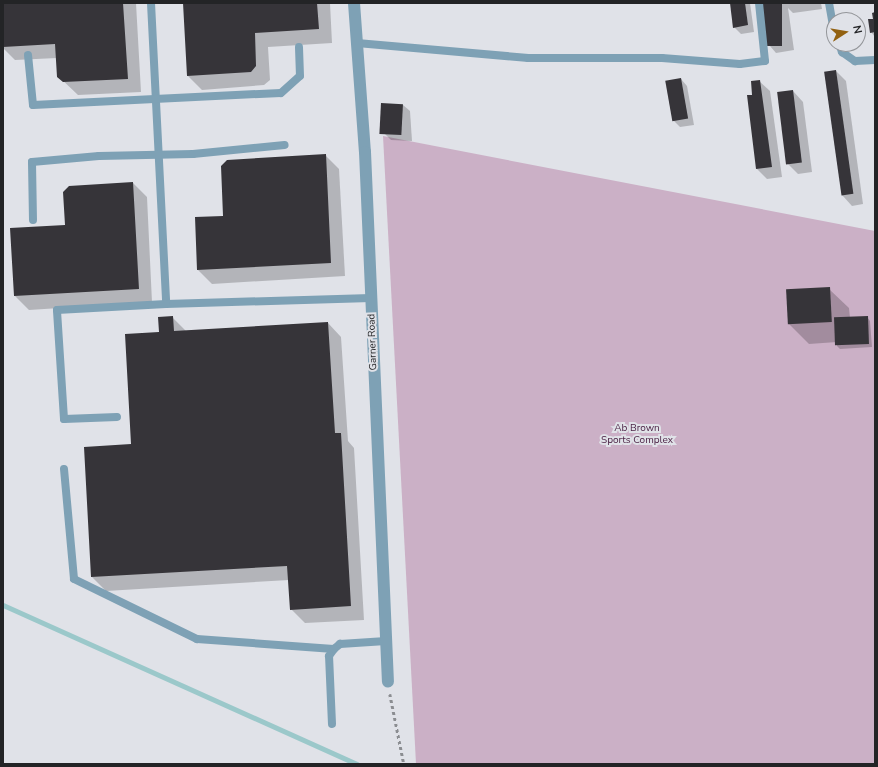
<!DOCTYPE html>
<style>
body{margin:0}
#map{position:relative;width:878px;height:767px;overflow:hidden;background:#e0e2e8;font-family:"Nunito Sans",sans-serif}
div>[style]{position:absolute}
.green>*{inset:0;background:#cbb0c6}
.shadow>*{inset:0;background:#0003}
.stream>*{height:5px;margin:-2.5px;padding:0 2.5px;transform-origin:2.5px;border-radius:2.5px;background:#9bc8ca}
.building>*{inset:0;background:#363439;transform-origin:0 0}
.path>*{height:2.5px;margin-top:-1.25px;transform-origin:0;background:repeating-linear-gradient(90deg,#8b8d91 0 3px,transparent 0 6px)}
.lane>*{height:8px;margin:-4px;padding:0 4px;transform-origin:4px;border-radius:4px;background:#7ea1b5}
.street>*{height:12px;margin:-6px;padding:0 6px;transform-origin:6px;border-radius:6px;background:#7ea1b5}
span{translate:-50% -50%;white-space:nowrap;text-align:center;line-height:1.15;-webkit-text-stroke:4px #e0e2e8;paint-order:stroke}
.street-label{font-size:10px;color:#232426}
.park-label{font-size:10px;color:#4d2547}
.frame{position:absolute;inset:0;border:4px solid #232426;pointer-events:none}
.north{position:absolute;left:826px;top:12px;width:40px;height:40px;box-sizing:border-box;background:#e0e2e8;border:1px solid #94969a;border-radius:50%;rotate:78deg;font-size:11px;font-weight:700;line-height:16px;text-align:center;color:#232426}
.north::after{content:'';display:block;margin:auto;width:14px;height:18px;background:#926111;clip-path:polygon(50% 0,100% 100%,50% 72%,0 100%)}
</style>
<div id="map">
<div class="green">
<div style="clip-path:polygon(383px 136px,875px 231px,875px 764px,416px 764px)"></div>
</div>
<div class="shadow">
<div style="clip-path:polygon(3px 3px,136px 3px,141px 92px,78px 95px,58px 76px,57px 58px,15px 60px,3px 48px)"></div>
<div style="clip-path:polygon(184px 3px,330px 3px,332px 43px,268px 47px,270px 80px,264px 85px,202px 90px,188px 76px)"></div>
<div style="clip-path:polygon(731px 3px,750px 3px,754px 32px,741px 34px,734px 27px)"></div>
<div style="clip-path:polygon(767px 3px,821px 3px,822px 9px,793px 13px,788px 8px,794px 50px,776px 53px,770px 46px)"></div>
<div style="clip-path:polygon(875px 13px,875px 37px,871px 32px)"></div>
<div style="clip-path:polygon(836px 71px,846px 81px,863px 204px,852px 206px,842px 195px)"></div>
<div style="clip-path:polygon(681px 79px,687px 86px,694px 125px,680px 127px,673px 120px)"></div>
<div style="clip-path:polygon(759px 81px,770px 91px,782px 177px,767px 179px,757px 169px,754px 96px)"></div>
<div style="clip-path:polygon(793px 91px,803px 102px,812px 172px,798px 174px,788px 164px)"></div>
<div style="clip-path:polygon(403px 105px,410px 111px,412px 141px,391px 140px,384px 133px)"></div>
<div style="clip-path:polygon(325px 155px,339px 169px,345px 276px,212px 284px,198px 270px,224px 217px)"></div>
<div style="clip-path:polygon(133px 183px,147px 197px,152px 302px,29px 310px,15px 296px,11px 229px,66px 226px)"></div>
<div style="clip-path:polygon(829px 289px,849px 308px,850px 318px,867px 317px,870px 321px,872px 347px,840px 349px,837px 346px,837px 342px,809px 344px,789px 324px,787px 291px)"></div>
<div style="clip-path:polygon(172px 317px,186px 331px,328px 323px,341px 337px,348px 441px,354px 448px,364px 620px,305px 623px,291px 609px,289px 580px,106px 591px,92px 577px,133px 445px,160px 333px)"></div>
</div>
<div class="stream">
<div style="left:3px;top:605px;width:388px;rotate:24.2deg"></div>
</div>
<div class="building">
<div style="clip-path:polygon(3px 3px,123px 3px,128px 79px,63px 82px,57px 77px,55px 44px,3px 47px)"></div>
<div style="clip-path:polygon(183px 3px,317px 3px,319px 29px,255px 33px,256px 66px,251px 72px,187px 76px)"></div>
<div style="clip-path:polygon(730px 3px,745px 3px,748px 25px,733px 28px)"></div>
<div style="left:763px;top:3px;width:19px;height:43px"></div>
<div style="clip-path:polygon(875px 12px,875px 32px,870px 33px,868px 19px,873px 19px,872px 13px)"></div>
<div style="left:836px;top:70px;width:125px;height:12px;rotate:82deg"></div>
<div style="left:681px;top:78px;width:41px;height:16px;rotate:80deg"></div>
<div style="clip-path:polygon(760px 80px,772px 167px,756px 169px,747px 95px,752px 95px,751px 81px)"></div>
<div style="left:793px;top:90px;width:73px;height:16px;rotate:83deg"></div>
<div style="left:381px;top:103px;width:22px;height:31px;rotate:3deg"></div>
<div style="clip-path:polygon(326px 154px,331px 263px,197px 270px,195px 217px,223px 216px,221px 166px,227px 160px)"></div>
<div style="clip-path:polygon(133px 182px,139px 289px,14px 296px,10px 228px,65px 225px,63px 192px,69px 186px)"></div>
<div style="left:830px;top:287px;width:35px;height:44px;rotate:87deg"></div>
<div style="clip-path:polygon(173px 316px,174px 331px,328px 322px,335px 433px,341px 433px,351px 606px,290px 610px,287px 566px,91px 577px,84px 447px,131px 444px,125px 334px,159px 332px,158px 317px)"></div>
<div style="left:868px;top:316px;width:28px;height:34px;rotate:88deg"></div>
</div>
<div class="path">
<div style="left:390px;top:694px;width:71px;rotate:78.7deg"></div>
</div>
<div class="lane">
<div style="left:151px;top:3px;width:301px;rotate:87.1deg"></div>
<div style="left:166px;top:304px;width:205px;rotate:-1.7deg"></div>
<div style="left:829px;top:3px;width:27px;rotate:80deg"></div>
<div style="left:357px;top:43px;width:172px;rotate:5deg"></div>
<div style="left:528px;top:58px;width:134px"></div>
<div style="left:662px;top:58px;width:78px;rotate:4.4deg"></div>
<div style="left:740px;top:64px;width:25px;rotate:-7deg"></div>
<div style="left:765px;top:61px;width:58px;rotate:-95.9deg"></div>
<div style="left:839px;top:44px;width:9px;rotate:69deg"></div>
<div style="left:842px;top:52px;width:16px;rotate:35deg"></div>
<div style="left:855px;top:61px;width:20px;rotate:-3deg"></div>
<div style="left:28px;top:55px;width:50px;rotate:84.3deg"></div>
<div style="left:33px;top:105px;width:248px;rotate:-2.8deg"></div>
<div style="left:281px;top:93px;width:25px;rotate:-42deg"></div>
<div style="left:300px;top:76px;width:29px;rotate:-92deg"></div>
<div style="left:33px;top:220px;width:58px;rotate:-91deg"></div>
<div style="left:32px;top:162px;width:67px;rotate:-5.1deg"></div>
<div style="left:99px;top:156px;width:94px;rotate:-1.2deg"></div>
<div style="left:193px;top:154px;width:92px;rotate:-5.6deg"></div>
<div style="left:117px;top:417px;width:53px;rotate:177.8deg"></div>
<div style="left:64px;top:419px;width:109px;rotate:-93.7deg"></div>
<div style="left:57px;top:310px;width:109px;rotate:-3.2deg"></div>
<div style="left:64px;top:469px;width:110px;rotate:84.8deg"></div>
<div style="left:74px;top:579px;width:137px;rotate:26deg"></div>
<div style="left:197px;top:639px;width:137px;rotate:4.2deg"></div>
<div style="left:332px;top:724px;width:68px;rotate:-92.5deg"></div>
<div style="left:329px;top:656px;width:9px;rotate:-54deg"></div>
<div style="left:334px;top:649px;width:8px;rotate:-40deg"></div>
<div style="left:340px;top:644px;width:46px;rotate:-3.7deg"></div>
</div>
<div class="street">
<div style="left:354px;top:3px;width:149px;rotate:85.8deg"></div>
<div style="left:365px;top:152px;width:530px;rotate:87.52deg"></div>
</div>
<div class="street-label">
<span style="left:373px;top:342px;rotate:-92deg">Garner Road</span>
</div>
<div class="park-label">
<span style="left:637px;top:434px">Ab Brown<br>Sports Complex</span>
</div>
<div class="frame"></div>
<div class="north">N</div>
</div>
